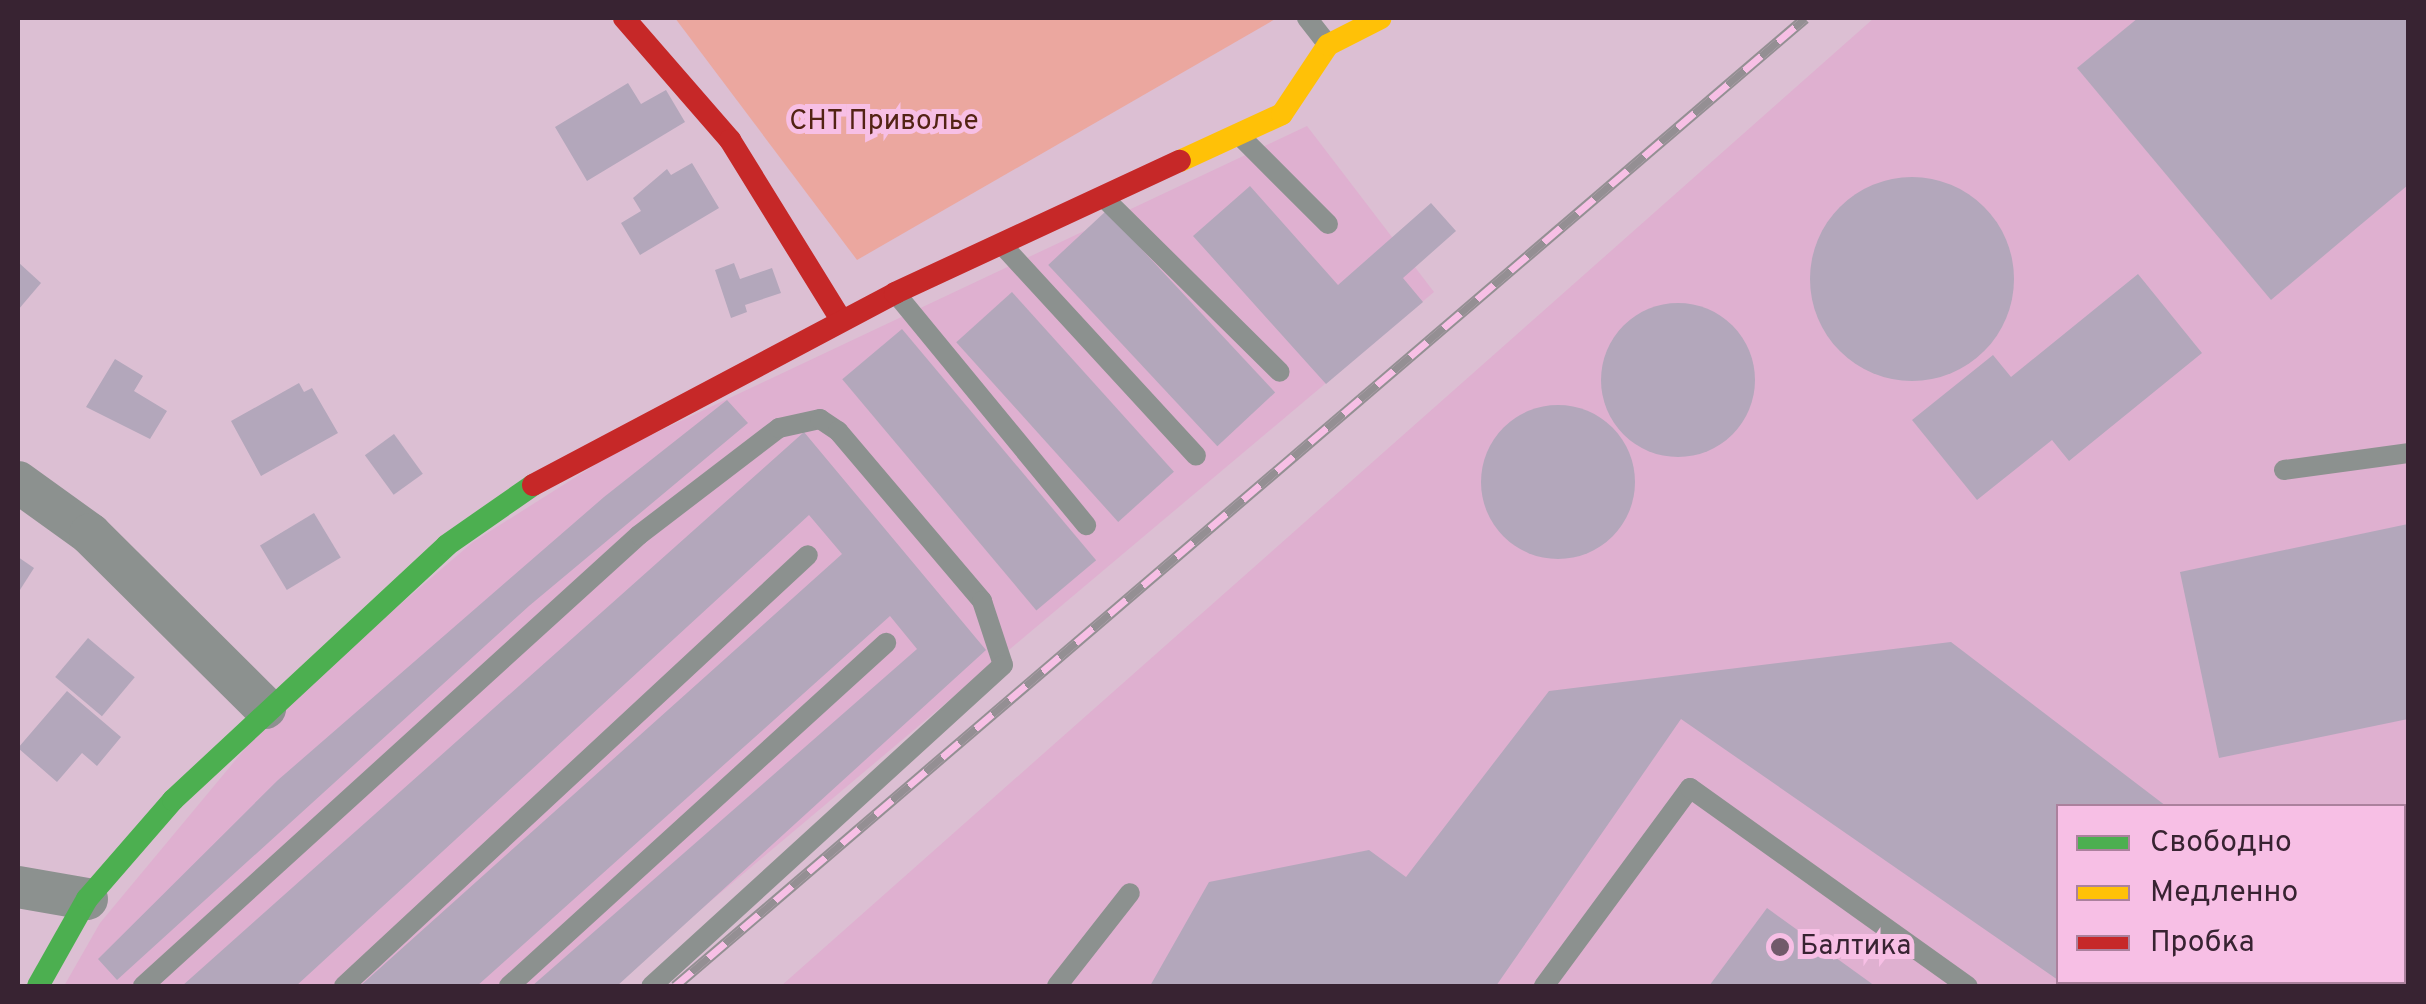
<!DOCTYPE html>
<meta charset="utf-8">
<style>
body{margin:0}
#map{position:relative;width:2426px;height:1004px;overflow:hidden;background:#dcbfd3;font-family:Overpass,sans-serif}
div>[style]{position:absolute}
.built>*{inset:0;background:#dfb0d0}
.green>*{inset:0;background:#eba79f}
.building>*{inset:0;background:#b3a7bb;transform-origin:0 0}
.round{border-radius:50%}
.lane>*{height:20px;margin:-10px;padding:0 10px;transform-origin:10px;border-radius:10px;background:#8c918f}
.street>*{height:42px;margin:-21px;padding:0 21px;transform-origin:21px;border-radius:21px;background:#8c918f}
.fast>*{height:22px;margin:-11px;padding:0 11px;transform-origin:11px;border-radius:11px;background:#4caf50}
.slow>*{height:22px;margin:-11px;padding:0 11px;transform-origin:11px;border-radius:11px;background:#ffc107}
.jam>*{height:22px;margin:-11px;padding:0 11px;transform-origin:11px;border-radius:11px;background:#c62828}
.rail>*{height:11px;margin-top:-5.5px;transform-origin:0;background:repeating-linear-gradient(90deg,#f7bfe5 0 22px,#948f93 0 44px);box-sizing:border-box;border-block:2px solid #948f93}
.dots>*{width:28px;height:28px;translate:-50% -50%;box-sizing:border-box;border:5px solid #f7bfe5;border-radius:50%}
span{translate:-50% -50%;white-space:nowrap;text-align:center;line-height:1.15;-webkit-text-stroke:10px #f7bfe5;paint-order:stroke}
.park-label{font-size:28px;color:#522314}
.poi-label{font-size:28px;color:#382332}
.left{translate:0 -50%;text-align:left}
.frame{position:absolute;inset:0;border:20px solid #382332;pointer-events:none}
.legend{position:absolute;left:2056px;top:804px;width:350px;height:180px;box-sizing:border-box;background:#f7bfe5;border:2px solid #ab819d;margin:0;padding:12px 18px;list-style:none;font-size:30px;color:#382332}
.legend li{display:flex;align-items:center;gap:20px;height:50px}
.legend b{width:50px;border:2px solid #ab819d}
</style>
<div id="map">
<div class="built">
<div style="clip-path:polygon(evenodd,1874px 18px,2408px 18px,2408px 986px,781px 986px,1874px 18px,2058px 806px,2404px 806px,2404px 982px,2058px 982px,2058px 806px)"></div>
<div style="clip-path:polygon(1307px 126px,1434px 292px,610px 986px,64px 986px,100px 923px,278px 709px,473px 542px,617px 451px)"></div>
</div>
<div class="green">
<div style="clip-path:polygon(675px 18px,1277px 18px,857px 260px)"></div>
</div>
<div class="building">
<div style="clip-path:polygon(2138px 18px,2408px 18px,2408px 185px,2271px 300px,2077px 68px)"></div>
<div style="clip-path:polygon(628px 83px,641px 104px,666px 90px,685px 122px,587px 181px,555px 127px)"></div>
<div style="clip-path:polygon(692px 163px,719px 208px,640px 255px,621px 223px,641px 211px,633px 198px,667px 169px,671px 175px)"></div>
<div class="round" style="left:1810px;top:177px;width:204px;height:204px"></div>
<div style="clip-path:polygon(1250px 186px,1338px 285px,1431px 203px,1456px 231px,1403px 278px,1423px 302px,1326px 384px,1193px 236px)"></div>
<div style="left:1106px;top:211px;width:248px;height:79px;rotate:47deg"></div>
<div style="clip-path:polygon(18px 262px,41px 283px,18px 310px)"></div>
<div style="clip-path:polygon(734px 263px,740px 279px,772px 268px,781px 293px,745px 305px,747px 312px,731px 318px,715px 270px)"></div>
<div style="clip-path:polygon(2138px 274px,2202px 353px,2069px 461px,2052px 440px,1977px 500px,1912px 420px,1993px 355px,2011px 377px)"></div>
<div style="left:1012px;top:292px;width:242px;height:75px;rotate:48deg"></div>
<div class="round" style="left:1601px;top:303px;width:154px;height:154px"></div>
<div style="left:902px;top:329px;width:302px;height:78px;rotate:50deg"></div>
<div style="clip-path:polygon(115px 359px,143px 376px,134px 391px,167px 411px,150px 439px,86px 407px)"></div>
<div style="clip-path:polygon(299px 383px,304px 392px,312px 388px,338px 433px,261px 476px,231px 421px)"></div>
<div style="clip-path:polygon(727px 400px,748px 423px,529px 606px,117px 980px,98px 959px,278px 780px,604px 497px)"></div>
<div class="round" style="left:1481px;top:405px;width:154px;height:154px"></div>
<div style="clip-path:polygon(804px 432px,986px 650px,617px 986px,532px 986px,917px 649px,890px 616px,477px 986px,360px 986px,842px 554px,809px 515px,296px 986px,182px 986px)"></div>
<div style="left:394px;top:434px;width:49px;height:36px;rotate:54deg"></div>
<div style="left:314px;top:513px;width:52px;height:63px;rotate:59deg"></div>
<div style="clip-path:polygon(2408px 524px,2408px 719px,2219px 758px,2180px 572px)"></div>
<div style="clip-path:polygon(18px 557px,34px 568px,18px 593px)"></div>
<div style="left:88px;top:638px;width:61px;height:51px;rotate:40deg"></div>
<div style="clip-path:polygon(1951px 642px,2166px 806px,2058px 806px,2058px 980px,1681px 719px,1496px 986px,1150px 986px,1209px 882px,1369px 850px,1406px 877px,1549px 691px)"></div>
<div style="clip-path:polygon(67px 691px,121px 737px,97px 766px,82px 753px,57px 782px,18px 748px)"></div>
<div style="clip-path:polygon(2408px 813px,2408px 986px,2061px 982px,2404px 982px)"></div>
<div style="clip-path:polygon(1767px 908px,1875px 986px,1709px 986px)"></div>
</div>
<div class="lane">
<div style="left:1307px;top:18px;width:33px;rotate:52deg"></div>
<div style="left:1241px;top:137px;width:123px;rotate:45deg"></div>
<div style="left:1104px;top:198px;width:247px;rotate:44.7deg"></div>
<div style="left:1005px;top:248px;width:282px;rotate:47.4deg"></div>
<div style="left:897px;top:295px;width:298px;rotate:50.6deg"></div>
<div style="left:2284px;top:470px;width:125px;rotate:-7.8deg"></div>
<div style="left:143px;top:986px;width:670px;rotate:-42.28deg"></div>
<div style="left:639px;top:535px;width:176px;rotate:-37.4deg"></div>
<div style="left:779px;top:428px;width:42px;rotate:-12.4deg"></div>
<div style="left:820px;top:419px;width:22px;rotate:34deg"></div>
<div style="left:838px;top:431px;width:223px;rotate:49.7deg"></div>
<div style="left:982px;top:601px;width:67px;rotate:71.8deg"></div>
<div style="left:1003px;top:665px;width:476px;rotate:137.6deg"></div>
<div style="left:344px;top:986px;width:633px;rotate:-42.89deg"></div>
<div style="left:509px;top:986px;width:510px;rotate:-42.3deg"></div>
<div style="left:1057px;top:986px;width:118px;rotate:-51.9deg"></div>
<div style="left:1544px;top:986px;width:246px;rotate:-53.6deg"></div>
<div style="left:1690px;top:788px;width:341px;rotate:35.5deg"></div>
</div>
<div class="street">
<div style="left:18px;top:482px;width:89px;rotate:35.8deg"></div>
<div style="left:90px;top:534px;width:247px;rotate:44.8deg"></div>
<div style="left:18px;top:887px;width:70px;rotate:9.9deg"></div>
</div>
<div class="fast">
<div style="left:38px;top:986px;width:100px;rotate:-60.6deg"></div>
<div style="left:87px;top:899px;width:131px;rotate:-49deg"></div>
<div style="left:173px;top:800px;width:374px;rotate:-42.9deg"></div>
<div style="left:447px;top:545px;width:105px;rotate:-34.9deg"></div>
</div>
<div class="slow">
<div style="left:1180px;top:161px;width:112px;rotate:-24.7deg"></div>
<div style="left:1282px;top:114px;width:83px;rotate:-56.3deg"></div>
<div style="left:1328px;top:45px;width:59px;rotate:-27deg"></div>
</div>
<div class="jam">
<div style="left:624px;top:18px;width:162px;rotate:49deg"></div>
<div style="left:730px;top:140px;width:211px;rotate:58.3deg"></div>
<div style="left:533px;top:485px;width:410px;rotate:-27.9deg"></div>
<div style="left:895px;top:293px;width:314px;rotate:-24.9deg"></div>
</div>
<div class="rail">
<div style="left:675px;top:986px;width:1488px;rotate:-40.58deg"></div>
</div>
<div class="dots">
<div style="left:1780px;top:947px;background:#715a6a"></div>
</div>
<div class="park-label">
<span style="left:884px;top:122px">СНТ Приволье</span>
</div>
<div class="poi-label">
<span class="left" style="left:1800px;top:947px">Балтика</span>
</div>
<div class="frame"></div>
<ul class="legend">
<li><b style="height:12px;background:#4caf50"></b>Свободно</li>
<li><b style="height:12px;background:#ffc107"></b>Медленно</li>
<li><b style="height:12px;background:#c62828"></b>Пробка</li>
</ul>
</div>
